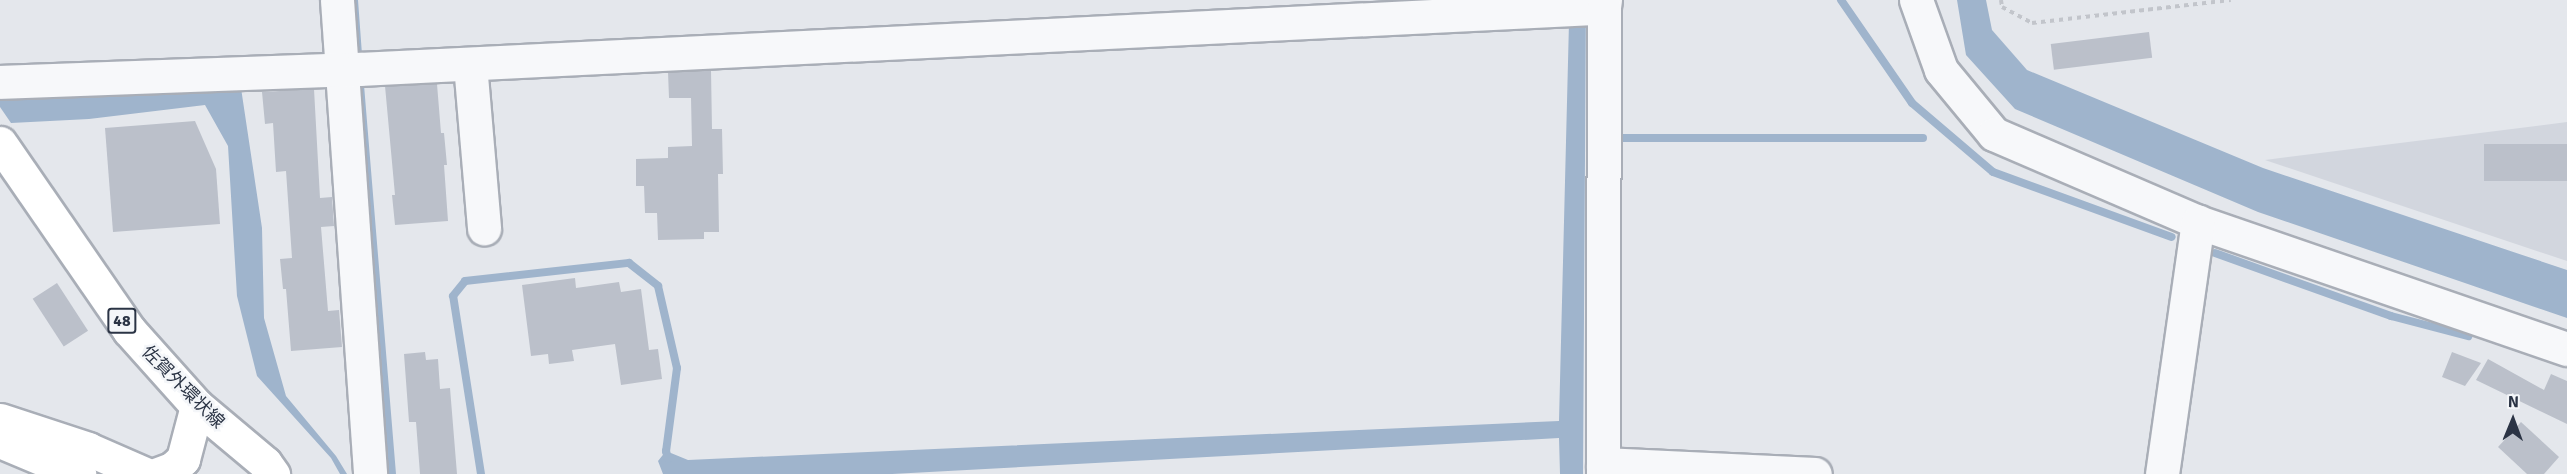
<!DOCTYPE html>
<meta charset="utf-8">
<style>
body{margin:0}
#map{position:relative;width:2567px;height:474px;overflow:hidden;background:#e4e7ec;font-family:Signika,"Noto Sans JP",sans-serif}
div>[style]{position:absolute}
.built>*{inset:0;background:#d2d6de}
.water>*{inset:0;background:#9fb4cc}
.stream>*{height:8px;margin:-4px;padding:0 4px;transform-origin:4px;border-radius:4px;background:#9fb4cc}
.building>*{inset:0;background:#bbc0ca;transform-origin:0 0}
.path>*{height:4px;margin-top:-2px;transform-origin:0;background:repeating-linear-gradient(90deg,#c2c5cb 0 4.5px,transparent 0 9px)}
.roads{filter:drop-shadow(2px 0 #a9aeb7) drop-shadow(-2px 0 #a9aeb7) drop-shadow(0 2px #a9aeb7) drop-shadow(0 -2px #a9aeb7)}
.minor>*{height:33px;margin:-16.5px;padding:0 16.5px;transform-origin:16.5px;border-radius:16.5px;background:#f7f8fa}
.major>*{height:33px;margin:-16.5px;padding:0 16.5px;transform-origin:16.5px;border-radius:16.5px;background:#fff}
.highway>*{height:33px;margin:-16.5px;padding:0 16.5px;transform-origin:16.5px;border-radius:16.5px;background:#fff}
span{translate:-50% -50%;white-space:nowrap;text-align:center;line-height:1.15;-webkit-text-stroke:5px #f4f6f9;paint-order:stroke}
.shield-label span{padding:2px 4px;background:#f4f6f9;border:2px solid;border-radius:4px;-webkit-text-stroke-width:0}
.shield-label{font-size:16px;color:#2b3445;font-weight:700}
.street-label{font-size:18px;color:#2b3445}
.north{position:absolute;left:2483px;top:390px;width:60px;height:60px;-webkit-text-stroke:4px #f4f6f9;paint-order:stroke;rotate:1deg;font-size:16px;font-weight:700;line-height:24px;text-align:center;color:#2b3445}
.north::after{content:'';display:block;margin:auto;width:21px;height:27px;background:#2b3445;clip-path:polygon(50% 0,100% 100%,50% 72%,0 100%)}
</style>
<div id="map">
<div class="built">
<div style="clip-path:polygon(2567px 122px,2567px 261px,2265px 160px)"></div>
</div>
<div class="water">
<div style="clip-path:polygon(1586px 0,1583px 474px,1560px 474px,1559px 438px,892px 474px,663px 474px,658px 461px,666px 451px,688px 460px,1559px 421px,1569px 22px)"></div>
<div style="clip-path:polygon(1957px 0,1986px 0,1992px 30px,2027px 70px,2263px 168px,2567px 270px,2567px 318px,2258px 212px,2015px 109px,1966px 55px)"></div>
<div style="clip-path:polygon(241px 88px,262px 228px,264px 318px,286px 396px,336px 456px,347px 474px,340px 474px,331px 458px,257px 376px,237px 296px,228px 146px,205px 105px,89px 119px,11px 123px,0 107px,0 97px)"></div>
</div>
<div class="stream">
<div style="left:354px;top:0;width:54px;rotate:85.8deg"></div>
<div style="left:1841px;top:0;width:125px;rotate:55.4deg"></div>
<div style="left:1912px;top:103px;width:106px;rotate:40.4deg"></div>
<div style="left:1993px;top:172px;width:190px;rotate:20deg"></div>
<div style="left:360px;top:85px;width:390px;rotate:85.3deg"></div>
<div style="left:1622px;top:138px;width:301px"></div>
<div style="left:2215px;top:253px;width:187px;rotate:19.7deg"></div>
<div style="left:2391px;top:316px;width:80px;rotate:14.6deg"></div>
<div style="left:481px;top:474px;width:180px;rotate:-98.9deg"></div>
<div style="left:453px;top:296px;width:19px;rotate:-51deg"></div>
<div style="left:465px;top:281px;width:165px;rotate:-6.3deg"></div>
<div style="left:629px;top:263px;width:37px;rotate:38deg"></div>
<div style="left:658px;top:286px;width:84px;rotate:77deg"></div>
<div style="left:677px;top:368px;width:84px;rotate:97.5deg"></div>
<div style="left:666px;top:451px;width:8px;rotate:76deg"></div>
</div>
<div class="building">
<div style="left:2149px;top:32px;width:26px;height:99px;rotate:83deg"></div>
<div style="clip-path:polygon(711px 70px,712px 129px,722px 129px,723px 174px,718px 174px,719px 232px,704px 232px,704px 239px,658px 240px,657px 213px,645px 213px,644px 186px,636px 186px,636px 159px,668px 158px,668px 147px,692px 146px,691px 98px,669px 98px,668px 72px)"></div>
<div style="clip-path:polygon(437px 84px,441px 133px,444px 133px,447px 165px,444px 165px,448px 221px,395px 225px,392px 195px,395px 195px,385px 86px)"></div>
<div style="clip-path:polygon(314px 89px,320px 198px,332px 197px,334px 226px,321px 227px,328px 311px,339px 310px,342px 347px,291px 351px,286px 289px,283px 289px,280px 259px,292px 258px,286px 171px,276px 172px,273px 123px,265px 124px,262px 92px)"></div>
<div style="clip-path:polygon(195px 121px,216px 169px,220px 224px,113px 232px,105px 128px)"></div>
<div style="left:2567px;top:144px;width:37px;height:83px;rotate:90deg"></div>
<div style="clip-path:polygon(575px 278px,576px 288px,619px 282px,621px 292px,641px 289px,649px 350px,658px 349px,662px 379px,621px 385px,615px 344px,572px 350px,574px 361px,549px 364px,548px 354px,531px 356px,522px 285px)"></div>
<div style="left:57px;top:283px;width:57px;height:29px;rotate:57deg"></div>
<div style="clip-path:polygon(425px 352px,426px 360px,438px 359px,440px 389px,450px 388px,457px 474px,420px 474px,416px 422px,409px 422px,404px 354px)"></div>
<div style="clip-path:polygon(2452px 352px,2481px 363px,2465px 386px,2442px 377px)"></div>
<div style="clip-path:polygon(2488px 359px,2544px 390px,2551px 374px,2567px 381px,2567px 424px,2476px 380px)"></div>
<div style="clip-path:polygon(2521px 422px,2559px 457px,2544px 474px,2527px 474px,2498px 447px)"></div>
</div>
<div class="path">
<div style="left:2001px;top:0;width:7px;rotate:82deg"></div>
<div style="left:2002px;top:7px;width:34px;rotate:28deg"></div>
<div style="left:2032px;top:23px;width:200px;rotate:-6.6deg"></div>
</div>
<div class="roads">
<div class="minor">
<div style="left:337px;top:0;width:475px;rotate:86deg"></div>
<div style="left:1916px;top:0;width:74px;rotate:70.3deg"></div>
<div style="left:1941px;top:70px;width:83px;rotate:50.4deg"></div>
<div style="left:1994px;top:134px;width:222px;rotate:23.3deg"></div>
<div style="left:2198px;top:222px;width:390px;rotate:19deg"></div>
<div style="left:470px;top:64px;width:165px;rotate:85.1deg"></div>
<div style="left:0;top:82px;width:359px;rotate:-2.1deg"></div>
<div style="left:359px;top:69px;width:1236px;rotate:-2.83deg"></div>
<div style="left:1593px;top:8px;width:11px;rotate:-5deg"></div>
<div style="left:1604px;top:7px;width:7px;rotate:-82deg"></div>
<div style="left:1603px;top:464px;width:212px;rotate:2.7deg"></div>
<div style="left:1603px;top:474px;width:467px;rotate:-89.9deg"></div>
<div style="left:2162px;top:474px;width:255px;rotate:-81.9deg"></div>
</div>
<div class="major">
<div style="left:0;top:143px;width:227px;rotate:55.4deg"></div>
<div style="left:129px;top:330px;width:102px;rotate:48.2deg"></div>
<div style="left:197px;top:406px;width:89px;rotate:40deg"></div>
<div style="left:265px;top:463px;width:14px;rotate:54deg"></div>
<div style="left:0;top:420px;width:93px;rotate:18.2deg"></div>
<div style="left:88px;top:449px;width:62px;rotate:23.7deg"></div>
<div style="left:158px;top:474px;width:15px;rotate:-20deg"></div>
<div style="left:172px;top:469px;width:15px;rotate:-42deg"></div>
<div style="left:183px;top:459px;width:55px;rotate:-75.2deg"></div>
</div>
<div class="highway">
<div style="left:0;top:441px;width:86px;rotate:22.7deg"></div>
</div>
</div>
<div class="shield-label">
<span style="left:122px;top:321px">48</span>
</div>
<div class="street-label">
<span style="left:183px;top:387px;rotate:45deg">佐賀外環状線</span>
</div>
<div class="north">N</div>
</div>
